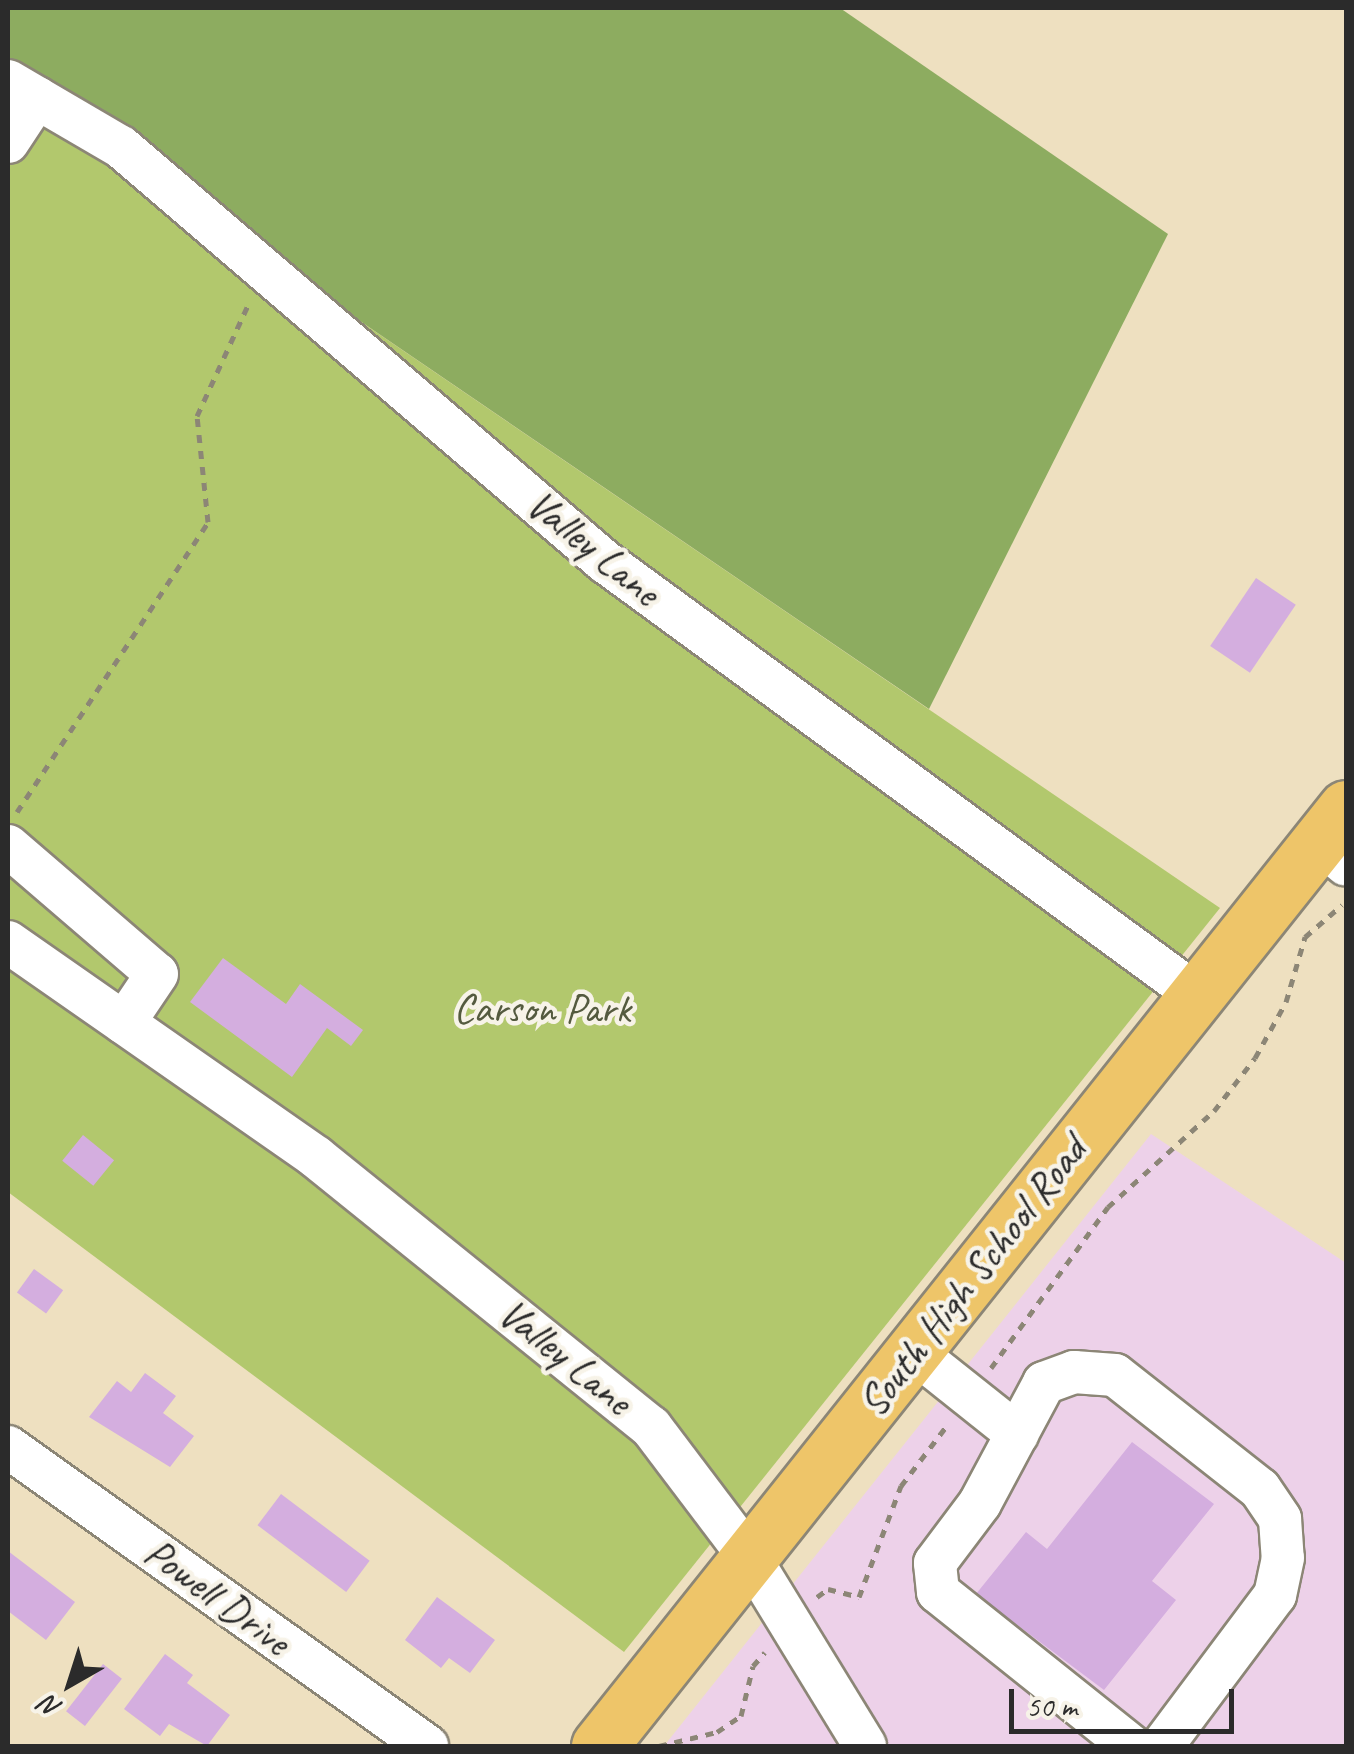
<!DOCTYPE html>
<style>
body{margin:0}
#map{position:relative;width:1354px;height:1754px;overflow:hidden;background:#eee0c0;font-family:Caveat,sans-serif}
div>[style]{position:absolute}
.built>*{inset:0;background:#edd1e9}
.green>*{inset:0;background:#b2c86d}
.forest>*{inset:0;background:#8dac60}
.building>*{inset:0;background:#d4aedf;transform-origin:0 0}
.path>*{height:5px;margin-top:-2.5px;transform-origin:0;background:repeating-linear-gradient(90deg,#8c8676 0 8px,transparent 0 16px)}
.roads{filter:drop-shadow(2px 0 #8c8676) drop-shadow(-2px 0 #8c8676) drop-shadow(0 2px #8c8676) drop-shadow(0 -2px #8c8676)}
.minor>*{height:42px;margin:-21px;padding:0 21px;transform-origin:21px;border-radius:21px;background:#fff}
.major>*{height:55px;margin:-27.5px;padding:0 27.5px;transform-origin:27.5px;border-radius:27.5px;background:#eec569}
span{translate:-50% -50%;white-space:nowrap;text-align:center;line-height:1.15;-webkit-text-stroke:9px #f7f3e8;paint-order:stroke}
.street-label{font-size:42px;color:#2b2b2b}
.park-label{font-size:42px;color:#545a3f}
.frame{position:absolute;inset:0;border:10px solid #2b2b2b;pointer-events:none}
.north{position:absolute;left:20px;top:1634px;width:100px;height:100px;-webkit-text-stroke:8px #f7f3e8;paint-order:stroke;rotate:219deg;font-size:28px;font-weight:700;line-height:40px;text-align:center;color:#2b2b2b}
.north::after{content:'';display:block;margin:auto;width:35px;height:45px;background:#2b2b2b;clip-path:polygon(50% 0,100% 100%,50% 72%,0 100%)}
.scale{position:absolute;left:1009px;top:1689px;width:225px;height:45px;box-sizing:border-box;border:5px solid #2b2b2b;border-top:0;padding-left:12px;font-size:30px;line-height:35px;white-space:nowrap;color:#2b2b2b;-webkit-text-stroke:8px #f7f3e8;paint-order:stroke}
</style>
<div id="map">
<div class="built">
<div style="clip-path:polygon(1151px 1134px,1346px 1263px,1346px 1746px,664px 1746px)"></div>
</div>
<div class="green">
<div style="clip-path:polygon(8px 81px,1220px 908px,624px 1652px,8px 1192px)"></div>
</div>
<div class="forest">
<div style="clip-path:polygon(8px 8px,840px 8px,1168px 234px,929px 709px,8px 81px)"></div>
</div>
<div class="building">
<div style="left:1256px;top:578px;width:48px;height:82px;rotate:34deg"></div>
<div style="clip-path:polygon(223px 958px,286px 1004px,300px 984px,363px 1030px,351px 1046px,327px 1028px,292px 1077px,190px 1002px)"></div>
<div style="left:83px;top:1135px;width:40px;height:33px;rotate:39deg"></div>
<div style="left:34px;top:1269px;width:36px;height:29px;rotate:36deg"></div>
<div style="clip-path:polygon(145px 1373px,176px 1396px,163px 1413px,194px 1436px,170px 1467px,89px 1417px,117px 1381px,131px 1392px)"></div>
<div style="clip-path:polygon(1132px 1442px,1214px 1504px,1152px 1581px,1176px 1600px,1104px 1690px,976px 1594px,1026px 1532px,1047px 1549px)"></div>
<div style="left:281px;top:1494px;width:111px;height:39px;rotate:37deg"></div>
<div style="clip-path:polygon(8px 1551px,75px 1602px,46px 1640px,8px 1611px)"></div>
<div style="clip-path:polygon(437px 1597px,495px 1640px,470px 1673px,449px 1658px,441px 1668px,405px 1640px)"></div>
<div style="clip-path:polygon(165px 1654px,193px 1675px,187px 1683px,230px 1715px,207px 1746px,169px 1724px,160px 1736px,124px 1709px)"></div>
<div style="left:103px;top:1664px;width:24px;height:60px;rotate:38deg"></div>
</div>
<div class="path">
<div style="left:17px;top:812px;width:347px;rotate:-56.6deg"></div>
<div style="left:208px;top:522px;width:107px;rotate:-95.9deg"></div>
<div style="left:197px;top:416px;width:124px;rotate:-65.3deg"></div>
<div style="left:991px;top:1368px;width:199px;rotate:-54deg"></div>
<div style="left:1108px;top:1207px;width:143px;rotate:-42.2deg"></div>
<div style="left:1214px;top:1111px;width:67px;rotate:-52.3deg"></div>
<div style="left:1255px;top:1058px;width:64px;rotate:-61deg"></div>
<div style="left:1286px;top:1002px;width:68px;rotate:-73.7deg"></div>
<div style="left:1305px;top:937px;width:49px;rotate:-40.9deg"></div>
<div style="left:817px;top:1597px;width:14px;rotate:-36deg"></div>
<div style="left:828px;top:1589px;width:32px;rotate:14deg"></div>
<div style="left:859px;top:1597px;width:119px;rotate:-69.3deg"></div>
<div style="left:901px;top:1486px;width:78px;rotate:-52.8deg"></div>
<div style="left:659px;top:1746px;width:60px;rotate:-13.6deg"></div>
<div style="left:717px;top:1732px;width:29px;rotate:-34deg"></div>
<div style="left:741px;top:1716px;width:51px;rotate:-76.5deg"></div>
<div style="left:753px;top:1666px;width:18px;rotate:-49deg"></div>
</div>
<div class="roads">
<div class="minor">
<div style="left:8px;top:81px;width:131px;rotate:30.3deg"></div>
<div style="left:121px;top:147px;width:636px;rotate:40.6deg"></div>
<div style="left:604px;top:561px;width:735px;rotate:36.2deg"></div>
<div style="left:8px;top:142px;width:53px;rotate:-56.6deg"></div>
<div style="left:1319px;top:842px;width:35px;rotate:40deg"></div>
<div style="left:8px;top:846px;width:196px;rotate:40.7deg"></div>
<div style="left:157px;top:974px;width:59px;rotate:124deg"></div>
<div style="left:8px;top:942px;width:376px;rotate:34.9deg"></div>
<div style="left:316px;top:1157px;width:430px;rotate:38.9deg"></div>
<div style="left:651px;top:1427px;width:164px;rotate:52.9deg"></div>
<div style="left:750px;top:1558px;width:220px;rotate:58.5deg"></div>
<div style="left:914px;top:1352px;width:132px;rotate:38.5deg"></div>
<div style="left:8px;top:1447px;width:515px;rotate:35.51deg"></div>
<div style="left:1131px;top:1746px;width:247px;rotate:-141.4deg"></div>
<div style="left:938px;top:1592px;width:29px;rotate:-96deg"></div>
<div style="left:935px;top:1563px;width:75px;rotate:-53.1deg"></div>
<div style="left:980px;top:1503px;width:136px;rotate:-61.9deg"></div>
<div style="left:1044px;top:1383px;width:32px;rotate:-20deg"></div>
<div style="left:1074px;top:1372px;width:41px;rotate:4.2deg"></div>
<div style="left:1115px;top:1375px;width:184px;rotate:38.2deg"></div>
<div style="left:1260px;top:1489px;width:36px;rotate:56deg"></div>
<div style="left:1280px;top:1519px;width:39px;rotate:86deg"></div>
<div style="left:1283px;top:1558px;width:38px;rotate:102deg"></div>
<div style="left:1275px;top:1595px;width:189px;rotate:126.8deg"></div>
</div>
<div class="major">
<div style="left:599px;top:1746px;width:1199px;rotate:-51.47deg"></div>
</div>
</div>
<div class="street-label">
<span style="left:593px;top:548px;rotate:39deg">Valley Lane</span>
<span style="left:973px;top:1277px;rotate:-52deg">South High School Road</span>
<span style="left:565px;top:1357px;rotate:39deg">Valley Lane</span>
<span style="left:217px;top:1597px;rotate:36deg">Powell Drive</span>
</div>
<div class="park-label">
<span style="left:542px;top:1009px">Carson Park</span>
</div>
<div class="frame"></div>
<div class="north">N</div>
<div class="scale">50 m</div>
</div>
